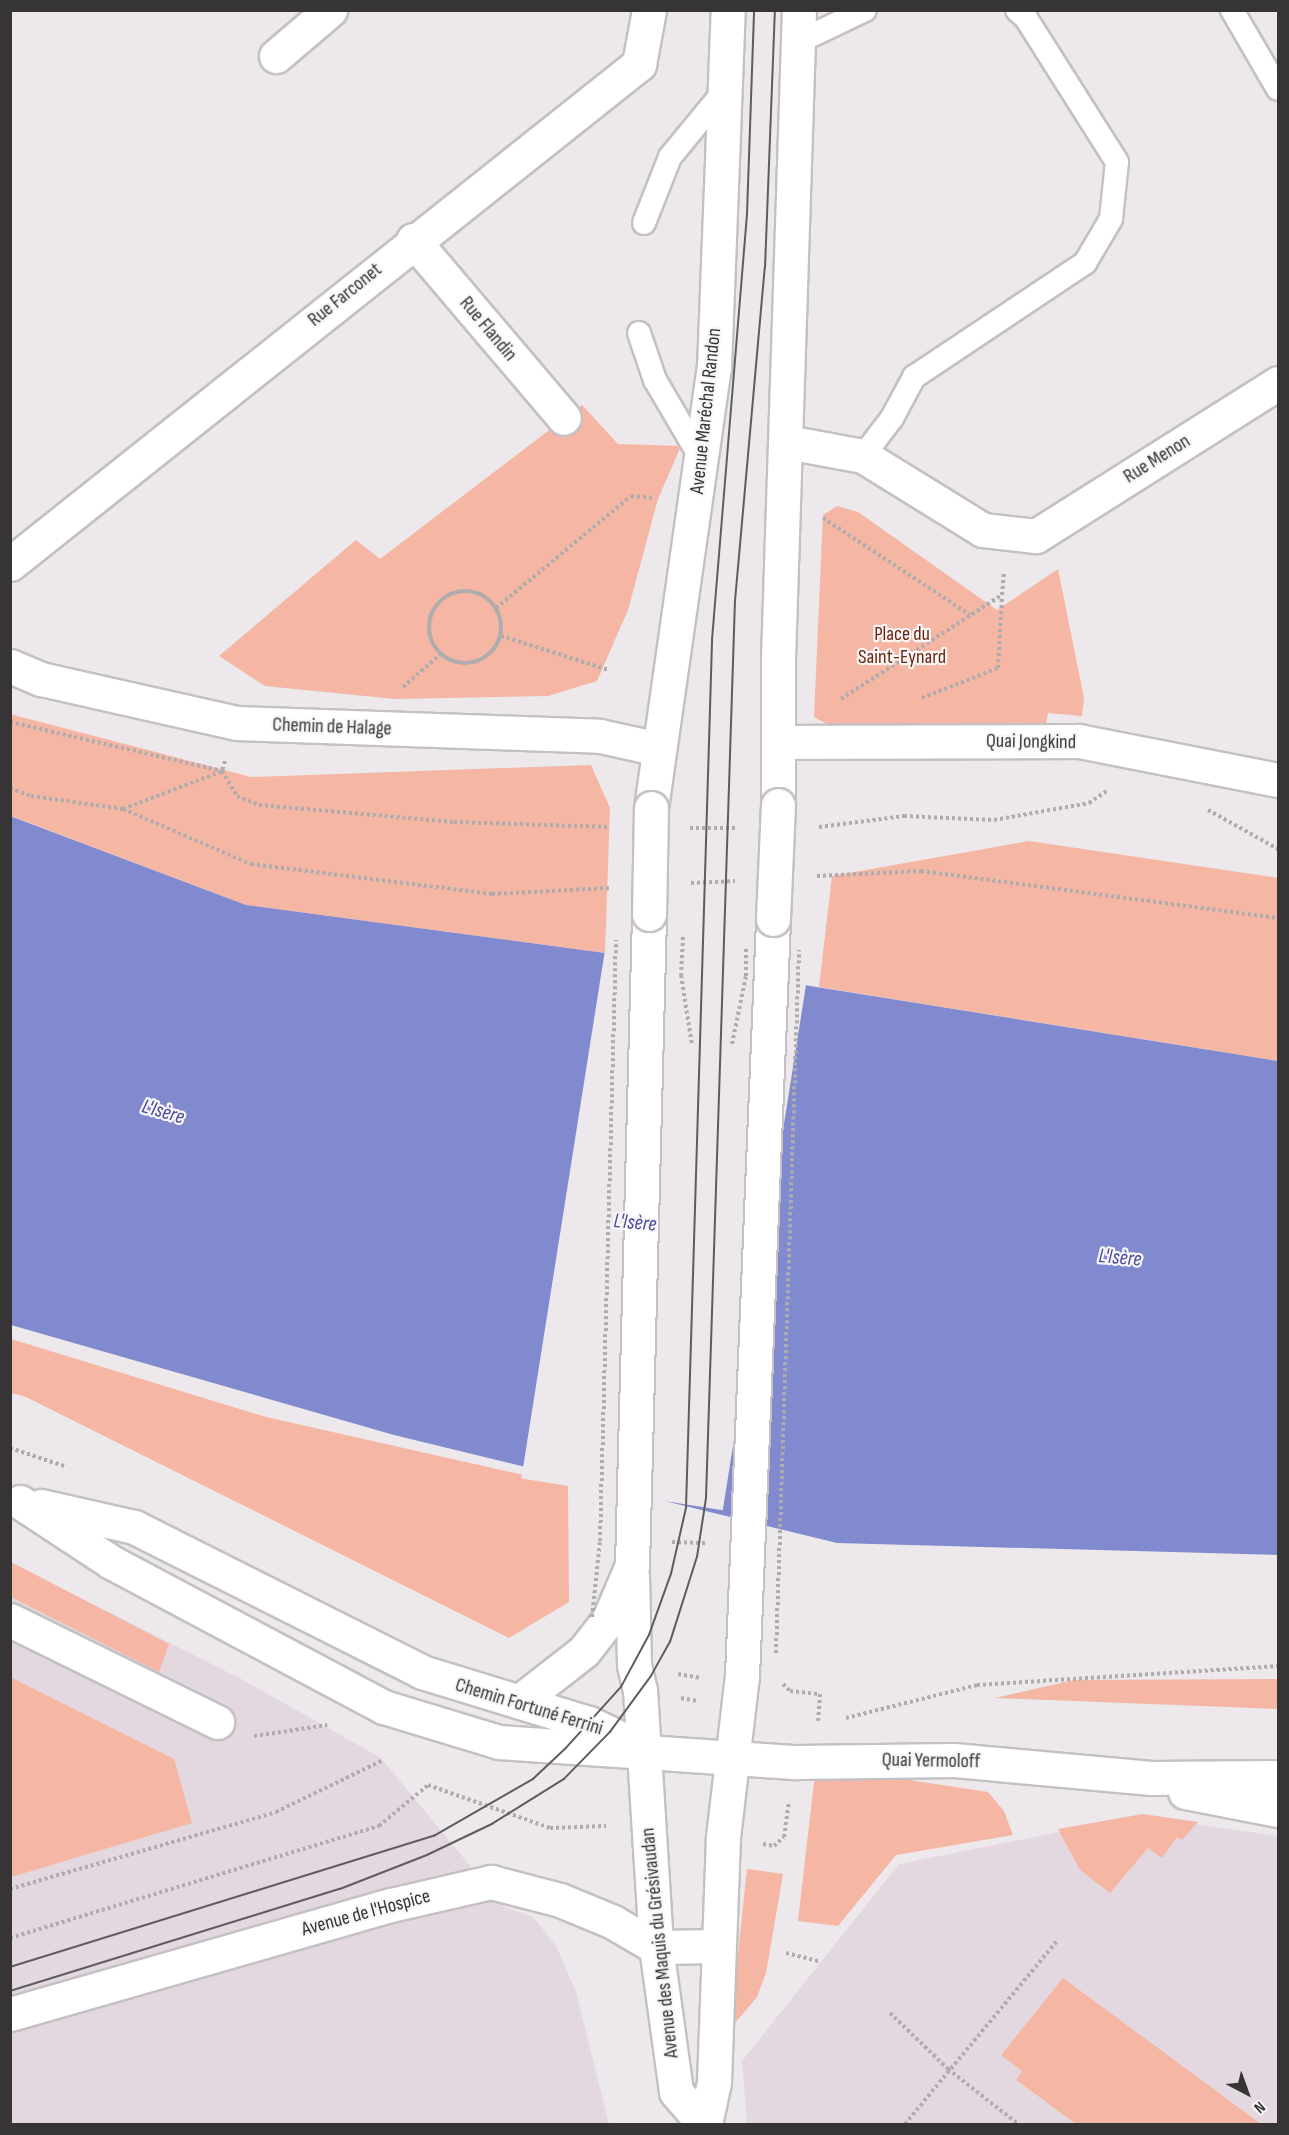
<!DOCTYPE html>
<meta charset="utf-8">
<style>
body{margin:0}
#map{position:relative;width:1289px;height:2135px;overflow:hidden;background:#ece8eb;font-family:"Sofia Sans Condensed",sans-serif}
div>[style]{position:absolute}
.built>*{inset:0;background:#e3d8df}
.green>*{inset:0;background:#f5b6a3}
.water>*{inset:0;background:#828acf}
.pier>*{inset:0;background:#ece8eb;transform-origin:0 0}
.path>*{height:4px;margin-top:-2px;transform-origin:0;background:repeating-linear-gradient(90deg,#afacae 0 3px,transparent 0 6px)}
.path>.ring{margin:-2px;padding:0;box-sizing:content-box;background:none;border:4px solid #afacae;border-radius:50%}
.roads{filter:drop-shadow(2px 0 #c4c0c3) drop-shadow(-2px 0 #c4c0c3) drop-shadow(0 2px #c4c0c3) drop-shadow(0 -2px #c4c0c3)}
.lane>*{height:22px;margin:-11px;padding:0 11px;transform-origin:11px;border-radius:11px;background:#fff}
.street>*{height:33px;margin:-16.5px;padding:0 16.5px;transform-origin:16.5px;border-radius:16.5px;background:#fff}
.secondary>*{height:33px;margin:-16.5px;padding:0 16.5px;transform-origin:16.5px;border-radius:16.5px;background:#fff}
.tram>*{height:1.5px;margin:-0.75px;padding:0 0.75px;transform-origin:0.75px;border-radius:0.75px;background:#5f5c5e}
.path-bridge>*{height:4px;margin-top:-2px;transform-origin:0;background:repeating-linear-gradient(90deg,#afacae 0 3px,transparent 0 6px)}
.bridges{filter:drop-shadow(2px 0 #c4c0c3) drop-shadow(-2px 0 #c4c0c3) drop-shadow(0 2px #c4c0c3) drop-shadow(0 -2px #c4c0c3)}
.secondary-bridge>*{height:33px;margin:-16.5px;padding:0 16.5px;transform-origin:16.5px;border-radius:16.5px;background:#fff}
span{translate:-50% -50%;white-space:nowrap;text-align:center;line-height:1.15;-webkit-text-stroke:4.5px #f9f6f8;paint-order:stroke}
.street-label{font-size:20px;color:#363435}
.park-label{font-size:20px;color:#6b250c}
.water-label{font-size:21px;color:#484b9f;font-style:italic}
.frame{position:absolute;inset:0;border:12px solid #363435;pointer-events:none}
.north{position:absolute;left:1217px;top:2063px;width:60px;height:60px;-webkit-text-stroke:4px #f9f6f8;paint-order:stroke;rotate:139deg;font-size:16px;font-weight:700;line-height:24px;text-align:center;color:#363435}
.north::after{content:'';display:block;margin:auto;width:21px;height:27px;background:#363435;clip-path:polygon(50% 0,100% 100%,50% 72%,0 100%)}
</style>
<div id="map">
<div class="built">
<div style="clip-path:polygon(10px 1562px,245px 1681px,381px 1758px,504px 1907px,533px 1917px,556px 1946px,576px 1992px,609px 2124px,11px 2124px)"></div>
<div style="clip-path:polygon(1140px 1816px,1278px 1836px,1278px 2124px,747px 2124px,742px 2061px,899px 1864px)"></div>
</div>
<div class="green">
<div style="clip-path:polygon(582px 405px,618px 444px,681px 446px,658px 499px,628px 610px,597px 681px,548px 696px,395px 699px,265px 686px,219px 656px,356px 540px,380px 559px)"></div>
<div style="clip-path:polygon(837px 506px,858px 512px,997px 610px,1058px 569px,1084px 698px,1082px 716px,1048px 713px,1045px 728px,846px 734px,814px 717px,823px 515px)"></div>
<div style="clip-path:polygon(10px 714px,251px 777px,591px 765px,610px 808px,605px 953px,246px 905px,11px 816px)"></div>
<div style="clip-path:polygon(1029px 841px,1278px 878px,1278px 1061px,819px 987px,832px 876px)"></div>
<div style="clip-path:polygon(11px 1339px,266px 1417px,568px 1485px,569px 1602px,509px 1638px,26px 1397px,11px 1393px)"></div>
<div style="clip-path:polygon(11px 1562px,169px 1644px,159px 1672px,11px 1597px)"></div>
<div style="clip-path:polygon(10px 1677px,174px 1759px,192px 1823px,11px 1877px)"></div>
<div style="clip-path:polygon(1278px 1679px,1278px 1709px,995px 1698px,1074px 1680px)"></div>
<div style="clip-path:polygon(837px 1769px,988px 1792px,1004px 1811px,1013px 1835px,896px 1855px,838px 1926px,798px 1921px,814px 1782px)"></div>
<div style="clip-path:polygon(1143px 1814px,1198px 1822px,1182px 1840px,1177px 1837px,1162px 1858px,1148px 1848px,1110px 1893px,1080px 1870px,1058px 1829px)"></div>
<div style="clip-path:polygon(747px 1869px,783px 1874px,766px 1973px,757px 1997px,730px 2029px)"></div>
<div style="clip-path:polygon(1063px 1978px,1261px 2124px,1076px 2124px,1016px 2080px,1022px 2071px,1001px 2055px)"></div>
</div>
<div class="water">
<div style="clip-path:polygon(10px 816px,246px 905px,605px 953px,1278px 1061px,1278px 1555px,837px 1543px,394px 1435px,11px 1325px)"></div>
</div>
<div class="pier">
<div style="left:605px;top:950px;width:204px;height:535px;rotate:9deg"></div>
</div>
<div class="path">
<div style="left:823px;top:518px;width:176px;rotate:33.4deg"></div>
<div class="ring" style="left:429px;top:591px;width:68px;height:68px"></div>
<div style="left:496px;top:608px;width:175px;rotate:-39.7deg"></div>
<div style="left:631px;top:496px;width:24px;rotate:5deg"></div>
<div style="left:501px;top:636px;width:113px;rotate:17.5deg"></div>
<div style="left:403px;top:687px;width:50px;rotate:-41deg"></div>
<div style="left:922px;top:698px;width:82px;rotate:-21.5deg"></div>
<div style="left:998px;top:668px;width:72px;rotate:-86.8deg"></div>
<div style="left:841px;top:699px;width:192px;rotate:-32.9deg"></div>
<div style="left:1002px;top:595px;width:22px;rotate:-85deg"></div>
<div style="left:10px;top:722px;width:218px;rotate:13deg"></div>
<div style="left:225px;top:761px;width:10px;rotate:107deg"></div>
<div style="left:222px;top:771px;width:29px;rotate:59deg"></div>
<div style="left:237px;top:796px;width:24px;rotate:22deg"></div>
<div style="left:259px;top:805px;width:196px;rotate:5deg"></div>
<div style="left:454px;top:822px;width:156px;rotate:1.8deg"></div>
<div style="left:10px;top:788px;width:22px;rotate:21deg"></div>
<div style="left:31px;top:796px;width:93px;rotate:8deg"></div>
<div style="left:123px;top:809px;width:139px;rotate:23.3deg"></div>
<div style="left:251px;top:864px;width:243px;rotate:7.1deg"></div>
<div style="left:492px;top:894px;width:117px;rotate:-2.9deg"></div>
<div style="left:123px;top:809px;width:104px;rotate:-20.9deg"></div>
<div style="left:1208px;top:810px;width:80px;rotate:29.1deg"></div>
<div style="left:819px;top:827px;width:86px;rotate:-7.4deg"></div>
<div style="left:904px;top:816px;width:90px;rotate:2.5deg"></div>
<div style="left:994px;top:820px;width:97px;rotate:-10.1deg"></div>
<div style="left:1089px;top:803px;width:23px;rotate:-34deg"></div>
<div style="left:690px;top:828px;width:46px"></div>
<div style="left:817px;top:876px;width:104px;rotate:-2.8deg"></div>
<div style="left:921px;top:871px;width:360px;rotate:7.5deg"></div>
<div style="left:691px;top:883px;width:44px;rotate:-2.6deg"></div>
<div style="left:10px;top:1448px;width:57px;rotate:18.4deg"></div>
<div style="left:672px;top:1542px;width:35px;rotate:2deg"></div>
<div style="left:678px;top:1674px;width:22px;rotate:10deg"></div>
<div style="left:783px;top:1684px;width:10px;rotate:45deg"></div>
<div style="left:790px;top:1691px;width:30px;rotate:6deg"></div>
<div style="left:820px;top:1694px;width:27px;rotate:94deg"></div>
<div style="left:681px;top:1698px;width:16px;rotate:11deg"></div>
<div style="left:846px;top:1718px;width:135px;rotate:-14.1deg"></div>
<div style="left:977px;top:1685px;width:302px;rotate:-3.6deg"></div>
<div style="left:254px;top:1736px;width:74px;rotate:-8.6deg"></div>
<div style="left:763px;top:1844px;width:11px;rotate:10deg"></div>
<div style="left:774px;top:1846px;width:13px;rotate:-42deg"></div>
<div style="left:784px;top:1837px;width:36px;rotate:-82deg"></div>
<div style="left:10px;top:1889px;width:277px;rotate:-16.1deg"></div>
<div style="left:276px;top:1812px;width:117px;rotate:-25.9deg"></div>
<div style="left:10px;top:1938px;width:386px;rotate:-16.9deg"></div>
<div style="left:379px;top:1826px;width:64px;rotate:-39.9deg"></div>
<div style="left:428px;top:1785px;width:129px;rotate:19.4deg"></div>
<div style="left:550px;top:1828px;width:56px;rotate:-2deg"></div>
<div style="left:786px;top:1953px;width:34px;rotate:14deg"></div>
<div style="left:890px;top:2013px;width:81px;rotate:44deg"></div>
<div style="left:948px;top:2069px;width:89px;rotate:38.2deg"></div>
<div style="left:905px;top:2124px;width:239px;rotate:-50.3deg"></div>
</div>
<div class="roads">
<div class="lane">
<div style="left:1232px;top:10px;width:91px;rotate:59.8deg"></div>
<div style="left:798px;top:42px;width:74px;rotate:-25.5deg"></div>
<div style="left:644px;top:223px;width:71px;rotate:-68.5deg"></div>
<div style="left:670px;top:157px;width:87px;rotate:-50.6deg"></div>
<div style="left:639px;top:333px;width:50px;rotate:71.2deg"></div>
<div style="left:655px;top:380px;width:93px;rotate:59.6deg"></div>
<div style="left:863px;top:456px;width:48px;rotate:-52.7deg"></div>
<div style="left:892px;top:418px;width:47px;rotate:-61.8deg"></div>
<div style="left:914px;top:377px;width:206px;rotate:-33.7deg"></div>
<div style="left:1085px;top:263px;width:51px;rotate:-59.4deg"></div>
<div style="left:1111px;top:219px;width:57px;rotate:-84deg"></div>
<div style="left:1117px;top:162px;width:170px;rotate:-122.3deg"></div>
<div style="left:1026px;top:18px;width:12px;rotate:-138deg"></div>
</div>
<div class="street">
<div style="left:276px;top:56px;width:71px;rotate:-40.4deg"></div>
<div style="left:413px;top:240px;width:233px;rotate:49.7deg"></div>
<div style="left:787px;top:442px;width:77px;rotate:10.4deg"></div>
<div style="left:863px;top:456px;width:141px;rotate:31.7deg"></div>
<div style="left:983px;top:530px;width:53px;rotate:6.5deg"></div>
<div style="left:1036px;top:536px;width:286px;rotate:-32.3deg"></div>
<div style="left:10px;top:564px;width:804px;rotate:-38.48deg"></div>
<div style="left:639px;top:64px;width:55px;rotate:-79.5deg"></div>
<div style="left:10px;top:666px;width:34px;rotate:23deg"></div>
<div style="left:41px;top:679px;width:200px;rotate:12.7deg"></div>
<div style="left:236px;top:723px;width:364px;rotate:2deg"></div>
<div style="left:600px;top:736px;width:60px;rotate:12.4deg"></div>
<div style="left:779px;top:742px;width:300px;rotate:-0.2deg"></div>
<div style="left:1079px;top:741px;width:203px;rotate:11.1deg"></div>
<div style="left:10px;top:1620px;width:231px;rotate:26.2deg"></div>
<div style="left:10px;top:2014px;width:396px;rotate:-16deg"></div>
<div style="left:391px;top:1905px;width:103px;rotate:-13deg"></div>
<div style="left:491px;top:1882px;width:71px;rotate:14.6deg"></div>
<div style="left:560px;top:1900px;width:57px;rotate:22.5deg"></div>
<div style="left:613px;top:1922px;width:50px;rotate:30.2deg"></div>
<div style="left:656px;top:1947px;width:62px;rotate:-0.9deg"></div>
</div>
<div class="secondary">
<div style="left:778px;top:805px;width:146px;rotate:-90deg"></div>
<div style="left:778px;top:659px;width:649px;rotate:-88.15deg"></div>
<div style="left:651px;top:808px;width:444px;rotate:-81.9deg"></div>
<div style="left:714px;top:368px;width:358px;rotate:-87.8deg"></div>
<div style="left:20px;top:1502px;width:109px;rotate:33.4deg"></div>
<div style="left:111px;top:1562px;width:309px;rotate:28deg"></div>
<div style="left:384px;top:1707px;width:120px;rotate:16.9deg"></div>
<div style="left:499px;top:1742px;width:298px;rotate:3.9deg"></div>
<div style="left:796px;top:1762px;width:158px;rotate:-0.7deg"></div>
<div style="left:954px;top:1760px;width:198px;rotate:5.2deg"></div>
<div style="left:1151px;top:1778px;width:127px;rotate:-0.5deg"></div>
<div style="left:41px;top:1506px;width:95px;rotate:12.7deg"></div>
<div style="left:134px;top:1527px;width:322px;rotate:26.7deg"></div>
<div style="left:422px;top:1672px;width:175px;rotate:17deg"></div>
<div style="left:589px;top:1723px;width:46px;rotate:26deg"></div>
<div style="left:632px;top:1575px;width:90px;rotate:88.7deg"></div>
<div style="left:634px;top:1665px;width:26px;rotate:77deg"></div>
<div style="left:640px;top:1690px;width:257px;rotate:86.4deg"></div>
<div style="left:656px;top:1947px;width:146px;rotate:82.1deg"></div>
<div style="left:676px;top:2092px;width:43px;rotate:48.8deg"></div>
<div style="left:520px;top:1701px;width:81px;rotate:-38deg"></div>
<div style="left:584px;top:1651px;width:41px;rotate:-52deg"></div>
<div style="left:609px;top:1619px;width:59px;rotate:-66.9deg"></div>
<div style="left:632px;top:1565px;width:651px;rotate:-88.5deg"></div>
<div style="left:1185px;top:1792px;width:95px;rotate:11deg"></div>
<div style="left:705px;top:2124px;width:43px;rotate:-77.9deg"></div>
<div style="left:714px;top:2082px;width:245px;rotate:-87.9deg"></div>
<div style="left:723px;top:1837px;width:162px;rotate:-83.3deg"></div>
<div style="left:742px;top:1676px;width:758px;rotate:-87.65deg"></div>
</div>
</div>
<div class="tram">
<div style="left:10px;top:1967px;width:444px;rotate:-17.2deg"></div>
<div style="left:434px;top:1836px;width:114px;rotate:-29.9deg"></div>
<div style="left:533px;top:1779px;width:45px;rotate:-43.2deg"></div>
<div style="left:566px;top:1748px;width:82px;rotate:-48deg"></div>
<div style="left:621px;top:1687px;width:59px;rotate:-61.7deg"></div>
<div style="left:649px;top:1635px;width:65px;rotate:-70.2deg"></div>
<div style="left:671px;top:1574px;width:68px;rotate:-77.2deg"></div>
<div style="left:686px;top:1508px;width:868px;rotate:-88.28deg"></div>
<div style="left:712px;top:640px;width:427px;rotate:-85.3deg"></div>
<div style="left:747px;top:214px;width:204px;rotate:-88deg"></div>
<div style="left:10px;top:1991px;width:345px;rotate:-17.2deg"></div>
<div style="left:340px;top:1889px;width:93px;rotate:-21.3deg"></div>
<div style="left:427px;top:1855px;width:72px;rotate:-25.5deg"></div>
<div style="left:492px;top:1824px;width:85px;rotate:-32deg"></div>
<div style="left:564px;top:1779px;width:66px;rotate:-45.6deg"></div>
<div style="left:610px;top:1732px;width:69px;rotate:-53.8deg"></div>
<div style="left:651px;top:1676px;width:39px;rotate:-61deg"></div>
<div style="left:670px;top:1642px;width:89px;rotate:-72.4deg"></div>
<div style="left:697px;top:1557px;width:60px;rotate:-81.3deg"></div>
<div style="left:706px;top:1498px;width:897px;rotate:-88.15deg"></div>
<div style="left:735px;top:601px;width:334px;rotate:-84.9deg"></div>
<div style="left:765px;top:268px;width:258px;rotate:-87.8deg"></div>
</div>
<div class="path-bridge">
<div style="left:683px;top:937px;width:38px;rotate:93deg"></div>
<div style="left:681px;top:975px;width:71px;rotate:81.1deg"></div>
<div style="left:732px;top:1044px;width:69px;rotate:-78.4deg"></div>
<div style="left:746px;top:976px;width:27px;rotate:-90deg"></div>
<div style="left:592px;top:1617px;width:76px;rotate:-84deg"></div>
<div style="left:600px;top:1541px;width:601px;rotate:-88.48deg"></div>
<div style="left:776px;top:1653px;width:703px;rotate:-88.13deg"></div>
</div>
<div class="bridges">
<div class="secondary-bridge">
<div style="left:649px;top:914px;width:106px;rotate:-88.9deg"></div>
<div style="left:773px;top:919px;width:114px;rotate:-87.5deg"></div>
</div>
</div>
<div class="street-label">
<span style="left:345px;top:295px;rotate:-39deg">Rue Farconet</span>
<span style="left:488px;top:329px;rotate:50deg">Rue Flandin</span>
<span style="left:706px;top:411px;rotate:-84deg">Avenue Maréchal Randon</span>
<span style="left:1157px;top:459px;rotate:-32deg">Rue Menon</span>
<span style="left:332px;top:727px;rotate:2deg">Chemin de Halage</span>
<span style="left:1031px;top:742px;rotate:1deg">Quai Jongkind</span>
<span style="left:529px;top:1707px;rotate:17deg">Chemin Fortuné Ferrini</span>
<span style="left:931px;top:1761px;rotate:1deg">Quai Yermoloff</span>
<span style="left:366px;top:1913px;rotate:-15deg">Avenue de l'Hospice</span>
<span style="left:660px;top:1943px;rotate:-96deg">Avenue des Maquis du Grésivaudan</span>
</div>
<div class="park-label">
<span style="left:902px;top:646px">Place du<br>Saint-Eynard</span>
</div>
<div class="water-label">
<span style="left:163px;top:1112px;rotate:16deg">L'Isère</span>
<span style="left:635px;top:1223px;rotate:5deg">L'Isère</span>
<span style="left:1120px;top:1258px;rotate:5deg">L'Isère</span>
</div>
<div class="frame"></div>
<div class="north">N</div>
</div>
